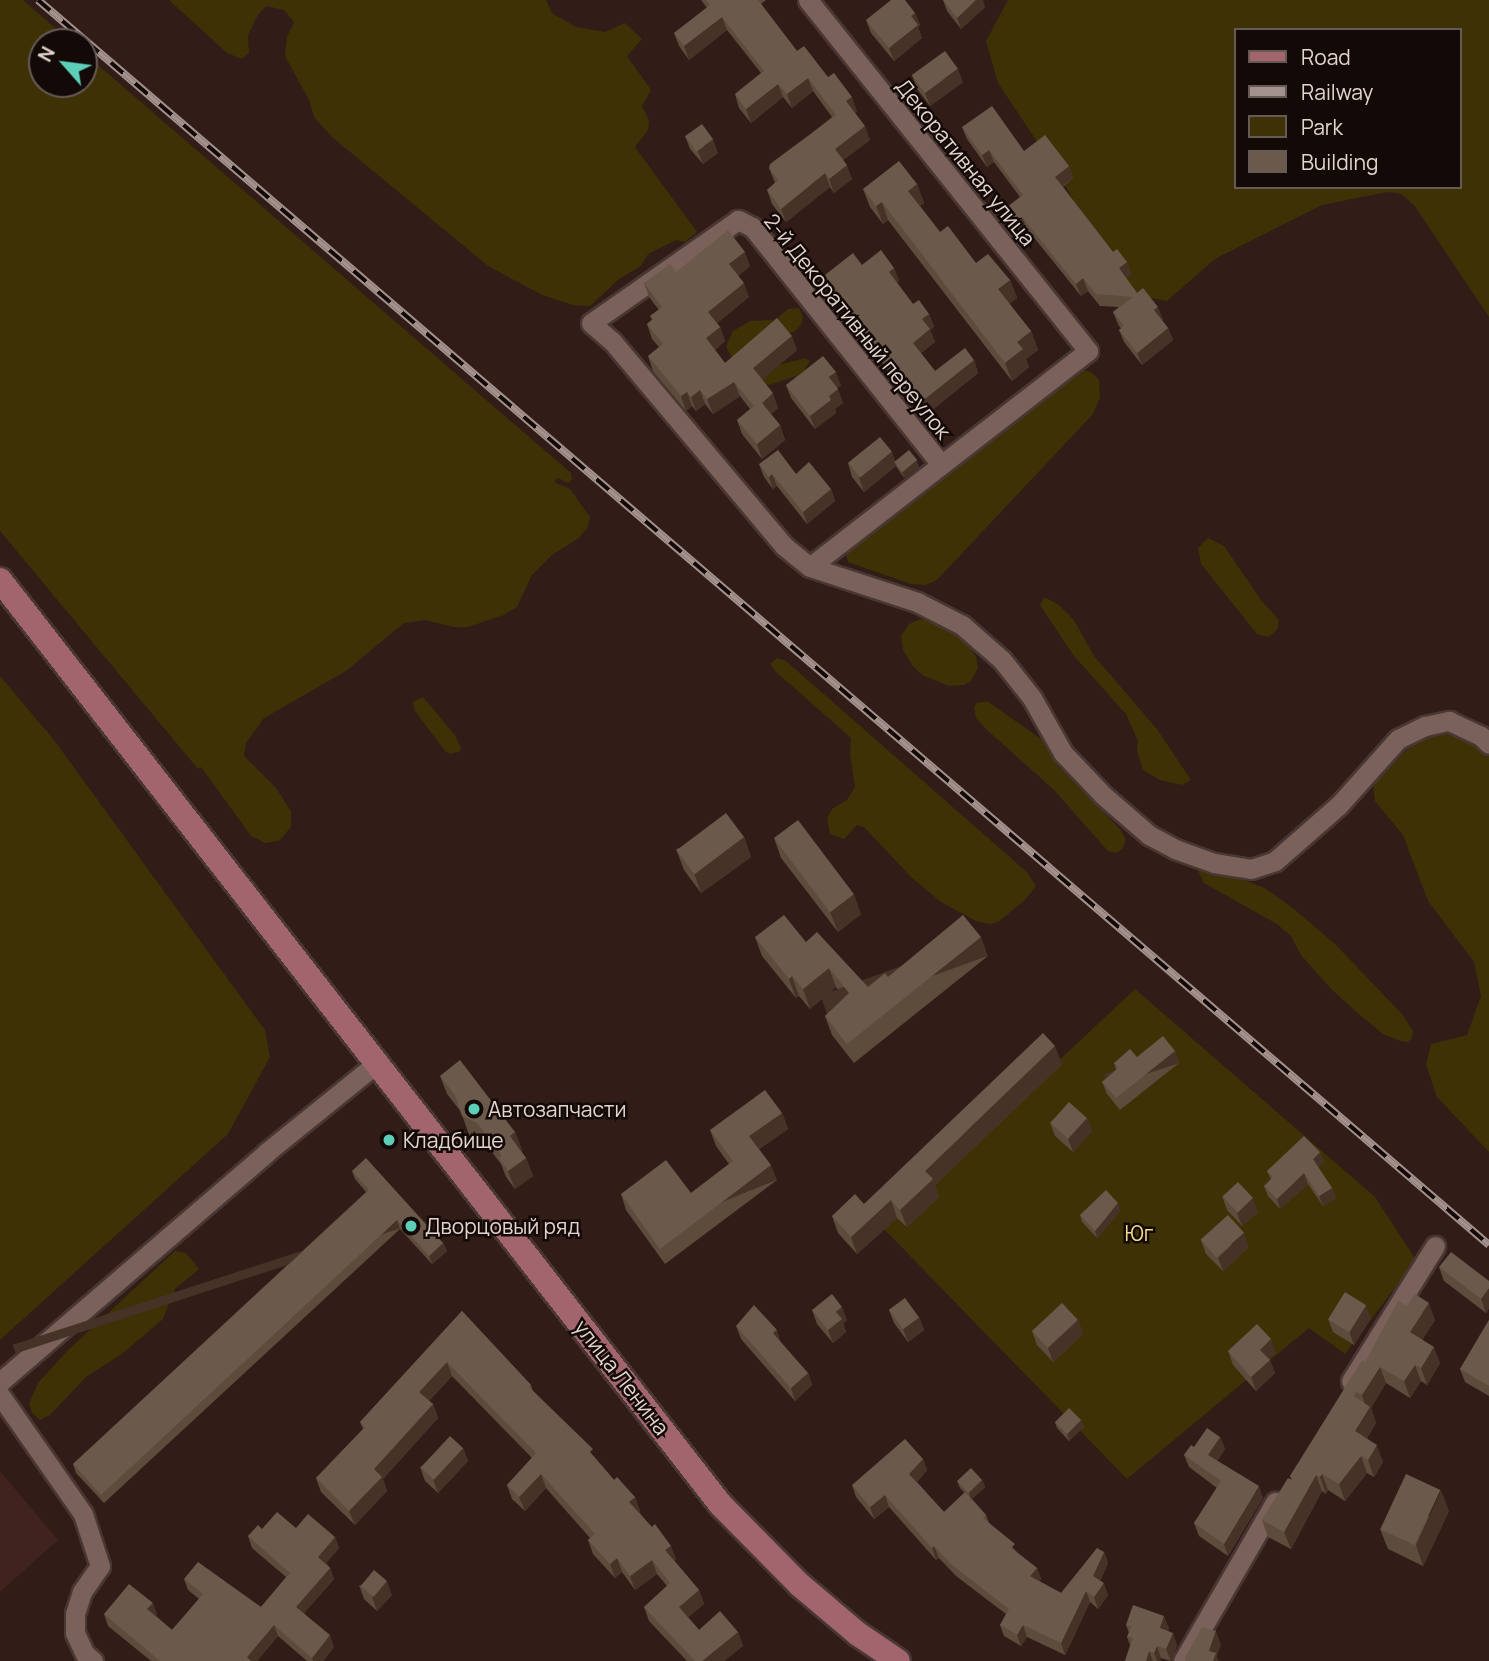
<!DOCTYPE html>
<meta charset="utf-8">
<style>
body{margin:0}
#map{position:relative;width:1489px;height:1661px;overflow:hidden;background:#321c17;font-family:Manrope,sans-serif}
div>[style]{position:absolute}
.built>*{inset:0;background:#3f231c}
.green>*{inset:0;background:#3d3105}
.roads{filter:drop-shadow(2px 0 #493734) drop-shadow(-2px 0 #493734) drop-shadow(0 2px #493734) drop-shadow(0 -2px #493734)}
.minor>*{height:19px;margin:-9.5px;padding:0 9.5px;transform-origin:9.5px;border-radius:9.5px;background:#7a615a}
.major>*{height:24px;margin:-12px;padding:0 12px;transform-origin:12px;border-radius:12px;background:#a2656e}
.rail>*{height:8px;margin-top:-4px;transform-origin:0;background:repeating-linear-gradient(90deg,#130907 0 16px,#a2918c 0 32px);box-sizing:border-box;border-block:2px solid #a2918c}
.wall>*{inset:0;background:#5d4b3c}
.shaded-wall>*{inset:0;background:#463227;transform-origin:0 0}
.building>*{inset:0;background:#6b5a4c;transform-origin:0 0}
.dots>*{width:19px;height:19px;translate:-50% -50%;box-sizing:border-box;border:4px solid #130907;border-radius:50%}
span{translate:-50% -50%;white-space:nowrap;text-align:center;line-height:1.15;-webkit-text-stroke:5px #130907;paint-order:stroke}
.street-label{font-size:21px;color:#e3d4d0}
.poi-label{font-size:21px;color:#e3d4d0}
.left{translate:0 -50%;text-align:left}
.park-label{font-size:21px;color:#f1d98f}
.legend{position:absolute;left:1234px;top:28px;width:228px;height:161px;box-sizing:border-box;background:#130907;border:2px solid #665a57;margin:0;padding:9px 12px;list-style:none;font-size:21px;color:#e3d4d0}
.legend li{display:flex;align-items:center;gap:14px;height:35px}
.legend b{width:35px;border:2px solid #665a57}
.north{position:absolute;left:28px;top:28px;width:70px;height:70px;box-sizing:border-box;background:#130907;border:2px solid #665a57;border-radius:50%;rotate:298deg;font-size:19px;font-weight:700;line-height:28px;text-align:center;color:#e3d4d0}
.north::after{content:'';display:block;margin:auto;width:24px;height:32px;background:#5dceb8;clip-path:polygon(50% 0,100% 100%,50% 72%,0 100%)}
</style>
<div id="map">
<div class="built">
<div style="clip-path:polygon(0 1471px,58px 1540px,0 1592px)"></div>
</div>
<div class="green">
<div style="clip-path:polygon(0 0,23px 0,71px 42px,42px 42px,42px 84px,84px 84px,84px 53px,571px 473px,572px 479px,568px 483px,558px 478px,554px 482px,570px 489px,590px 517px,588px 527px,579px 538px,552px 555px,532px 575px,517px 607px,504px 615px,468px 627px,453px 627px,426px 620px,404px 623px,346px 671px,264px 718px,246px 743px,244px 756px,276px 788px,291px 811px,291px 827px,279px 841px,265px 843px,251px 836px,201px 767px,198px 769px,0 531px)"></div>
<div style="clip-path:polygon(169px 0,546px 0,552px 13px,576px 27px,605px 32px,625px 23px,642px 39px,627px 56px,651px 90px,642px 106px,649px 120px,648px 130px,635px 147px,697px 232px,685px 242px,676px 240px,648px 254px,641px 266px,619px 279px,590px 306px,573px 305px,542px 295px,488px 266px,332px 137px,314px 117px,309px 100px,285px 56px,287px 37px,294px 22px,284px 10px,266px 6px,258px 15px,248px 35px,249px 53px,242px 59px,227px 53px)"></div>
<div style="clip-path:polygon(evenodd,1008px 0,1489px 0,1489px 317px,1414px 205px,1401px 194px,1387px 192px,1322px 205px,1215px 259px,1167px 301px,1131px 294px,1105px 259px,1062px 179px,998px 83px,986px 41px,1008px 0,1235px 30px,1459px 30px,1459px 187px,1235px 187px,1235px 30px)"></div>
<div style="clip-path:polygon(799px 308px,803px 317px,801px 325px,794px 332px,787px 333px,771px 367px,805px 358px,810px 361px,802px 374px,769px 385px,760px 384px,736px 366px,726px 346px,733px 331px,750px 321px,775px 320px,788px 309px)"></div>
<div style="clip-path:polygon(1079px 369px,1091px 372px,1099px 380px,1100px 398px,1093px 414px,937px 580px,926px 585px,911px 584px,848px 562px,845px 552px)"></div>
<div style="clip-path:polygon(1208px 538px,1224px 546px,1261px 600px,1279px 620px,1277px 630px,1268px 637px,1257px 634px,1201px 564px,1198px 548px)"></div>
<div style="clip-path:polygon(1044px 597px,1059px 605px,1074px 620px,1094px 656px,1157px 729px,1191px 780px,1182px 785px,1160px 780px,1143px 770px,1137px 751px,1138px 741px,1126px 714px,1074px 656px,1040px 605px)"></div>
<div style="clip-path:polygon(921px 619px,943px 625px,967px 643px,976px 657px,978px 668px,971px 681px,964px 685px,949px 686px,922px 675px,912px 665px,903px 650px,901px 636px,909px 624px)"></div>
<div style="clip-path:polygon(777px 658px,786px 661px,1028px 873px,1036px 886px,1025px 900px,998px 922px,990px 924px,976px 921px,941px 902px,911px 877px,864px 827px,857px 825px,844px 839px,830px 834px,827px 818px,832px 809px,847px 800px,855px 787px,850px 754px,851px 738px,775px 671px,770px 664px)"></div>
<div style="clip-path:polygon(0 676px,54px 740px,265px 1030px,270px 1057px,228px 1134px,0 1340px)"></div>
<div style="clip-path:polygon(423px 697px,455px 735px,461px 748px,459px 752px,450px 754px,445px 751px,415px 711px,413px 702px)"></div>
<div style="clip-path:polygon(987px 701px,1044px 741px,1057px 765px,1121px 830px,1126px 840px,1123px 848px,1117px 853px,1108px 851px,1054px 790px,986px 729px,976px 718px,974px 707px,977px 703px)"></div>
<div style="clip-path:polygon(1445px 730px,1489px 742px,1489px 1152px,1437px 1097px,1426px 1064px,1431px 1044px,1467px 1035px,1481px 996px,1474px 962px,1428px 901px,1403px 835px,1375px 801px,1373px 783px,1418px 739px)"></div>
<div style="clip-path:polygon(1205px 866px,1265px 888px,1294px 909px,1335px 944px,1402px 1014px,1413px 1031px,1412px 1038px,1408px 1042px,1400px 1041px,1383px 1034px,1360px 1015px,1331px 989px,1301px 955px,1291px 936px,1277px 924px,1204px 883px,1197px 869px)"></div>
<div style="clip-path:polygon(1135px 989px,1375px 1197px,1416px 1260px,1345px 1354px,1309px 1328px,1127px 1479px,882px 1227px)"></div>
<div style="clip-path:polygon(175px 1251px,186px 1253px,199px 1269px,175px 1289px,163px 1319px,122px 1354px,86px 1377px,50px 1415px,40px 1420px,32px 1413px,29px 1403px,38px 1383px,66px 1352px)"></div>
</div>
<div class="roads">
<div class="minor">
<div style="left:808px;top:0;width:449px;rotate:51.4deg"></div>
<div style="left:1088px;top:351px;width:352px;rotate:142.2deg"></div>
<div style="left:940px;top:463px;width:302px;rotate:-128.5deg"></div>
<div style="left:752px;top:227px;width:16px;rotate:-153deg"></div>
<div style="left:738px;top:220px;width:179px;rotate:145deg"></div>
<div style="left:591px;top:323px;width:28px;rotate:41deg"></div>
<div style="left:612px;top:341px;width:268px;rotate:50deg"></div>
<div style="left:784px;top:546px;width:33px;rotate:39deg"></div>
<div style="left:810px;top:567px;width:113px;rotate:18.1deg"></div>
<div style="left:917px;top:602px;width:51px;rotate:27.1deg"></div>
<div style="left:962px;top:625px;width:53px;rotate:41.2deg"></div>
<div style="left:1002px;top:660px;width:48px;rotate:51.7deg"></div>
<div style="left:1032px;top:698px;width:63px;rotate:60.6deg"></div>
<div style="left:1063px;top:753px;width:59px;rotate:46.4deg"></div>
<div style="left:1104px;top:796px;width:60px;rotate:40.9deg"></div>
<div style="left:1149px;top:835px;width:30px;rotate:28deg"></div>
<div style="left:1175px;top:849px;width:41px;rotate:19.7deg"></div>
<div style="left:1214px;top:863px;width:37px;rotate:9deg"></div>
<div style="left:1251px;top:869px;width:25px;rotate:-18deg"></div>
<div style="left:1275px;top:861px;width:85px;rotate:-41.2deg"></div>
<div style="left:1339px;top:805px;width:89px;rotate:-48.2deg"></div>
<div style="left:1398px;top:739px;width:30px;rotate:-26deg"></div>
<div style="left:1425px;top:726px;width:25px;rotate:-12deg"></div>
<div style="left:1449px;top:721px;width:35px;rotate:25deg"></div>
<div style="left:1481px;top:736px;width:11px;rotate:45deg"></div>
<div style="left:1351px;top:1381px;width:159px;rotate:-58.1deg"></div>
<div style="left:0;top:1382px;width:352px;rotate:-40.7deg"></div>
<div style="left:267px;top:1152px;width:141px;rotate:-39deg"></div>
<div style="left:0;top:1395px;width:145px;rotate:55.1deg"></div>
<div style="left:83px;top:1514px;width:55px;rotate:71.9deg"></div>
<div style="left:100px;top:1566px;width:32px;rotate:125deg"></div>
<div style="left:82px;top:1592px;width:23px;rotate:108deg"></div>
<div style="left:75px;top:1614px;width:19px;rotate:90deg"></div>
<div style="left:75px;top:1633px;width:23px;rotate:65deg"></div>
<div style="left:85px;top:1654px;width:11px;rotate:41deg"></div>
<div style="left:1183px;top:1661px;width:184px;rotate:-59.9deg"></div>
</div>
<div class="major">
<div style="left:0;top:580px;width:1171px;rotate:52.07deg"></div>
<div style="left:720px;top:1504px;width:114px;rotate:45.4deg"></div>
<div style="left:800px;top:1585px;width:76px;rotate:40.2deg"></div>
<div style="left:858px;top:1634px;width:48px;rotate:34deg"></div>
</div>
</div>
<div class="rail">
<div style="left:38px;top:0;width:1912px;rotate:40.63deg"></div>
</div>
<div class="wall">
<div style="clip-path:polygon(701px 0,766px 0,761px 4px,797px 51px,828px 77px,857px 111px,855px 113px,870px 140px,843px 160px,852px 179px,834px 193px,830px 187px,786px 222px,772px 204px,767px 190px,775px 183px,769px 168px,832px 117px,813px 91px,792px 108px,783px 97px,751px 123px,739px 108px,735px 94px,761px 73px,727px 30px,689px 60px,679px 46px,674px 33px,707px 8px)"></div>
<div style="clip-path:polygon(943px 0,985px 7px,961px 29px,947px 11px)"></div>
<div style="clip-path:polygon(915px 13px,920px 25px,918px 27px,922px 38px,894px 61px,871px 33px,866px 20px)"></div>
<div style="clip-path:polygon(912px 75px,963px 82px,930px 106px,917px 89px)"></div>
<div style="clip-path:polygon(962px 127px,1024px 151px,1069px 166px,1073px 178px,1063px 187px,1113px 252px,1127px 262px,1131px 274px,1126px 278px,1137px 293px,1163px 319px,1162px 320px,1168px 328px,1173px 340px,1142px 365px,1124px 342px,1119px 330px,1121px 329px,1118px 324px,1113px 312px,1119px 307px,1100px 306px,1088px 291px,1081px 296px,1027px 229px,1021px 234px,1011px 220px,1006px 208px,1020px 197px,994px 162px,987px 167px,967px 139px)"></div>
<div style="clip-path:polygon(685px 136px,718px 153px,703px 164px,690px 149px)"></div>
<div style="clip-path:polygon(917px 184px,924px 203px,920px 206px,940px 232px,976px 263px,1010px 280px,1017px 298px,1009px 304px,1031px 331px,1038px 350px,1026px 359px,1029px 367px,1012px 381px,888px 220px,883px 224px,870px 207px,863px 189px)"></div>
<div style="clip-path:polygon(862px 265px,894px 268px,899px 281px,897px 283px,913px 304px,929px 314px,934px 327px,930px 330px,935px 342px,921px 353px,935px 371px,974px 360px,978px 373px,926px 415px,910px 395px,908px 397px,884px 367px,881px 359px,858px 329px,854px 319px,829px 288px,825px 275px)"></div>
<div style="clip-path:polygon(750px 266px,738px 276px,749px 297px,717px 323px,720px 327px,725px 341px,715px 350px,725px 363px,797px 350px,762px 379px,778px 408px,771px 414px,780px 425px,785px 440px,762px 459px,742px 434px,737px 420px,750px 409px,740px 396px,713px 414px,705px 404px,696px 411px,692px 406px,686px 411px,653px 371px,648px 356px,659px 347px,652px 339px,647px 324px,652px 320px,650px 316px,659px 310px,649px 297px,644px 283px,676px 272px)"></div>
<div style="clip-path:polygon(786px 385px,841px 385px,837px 388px,843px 403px,835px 409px,836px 413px,815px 429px,791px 398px)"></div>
<div style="clip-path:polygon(896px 461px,919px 467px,904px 478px,896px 466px,864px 492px,852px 477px,848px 463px)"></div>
<div style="clip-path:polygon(759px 464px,796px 474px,831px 489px,835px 501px,807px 524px,777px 486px,773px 489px,764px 477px)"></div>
<div style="clip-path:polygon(744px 837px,751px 857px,701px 893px,684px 870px,676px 849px)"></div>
<div style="clip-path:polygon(774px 838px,861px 914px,838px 932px,781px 858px)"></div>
<div style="clip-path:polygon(755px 937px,806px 942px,868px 987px,888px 977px,988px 956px,854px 1063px,832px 1035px,825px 1016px,844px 997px,836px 987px,810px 1009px,799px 996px,796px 998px,762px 956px)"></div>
<div style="clip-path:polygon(1175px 1051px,1179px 1063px,1120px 1110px,1107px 1094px,1102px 1082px,1116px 1070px,1114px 1063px)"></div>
<div style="clip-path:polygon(1062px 1064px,935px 1185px,939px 1197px,907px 1227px,897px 1218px,857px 1254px,838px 1233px,832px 1216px,864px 1204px)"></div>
<div style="clip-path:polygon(440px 1076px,515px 1132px,522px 1150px,521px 1151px,526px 1158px,533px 1176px,515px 1189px,506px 1177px,501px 1164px,484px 1142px,469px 1135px,461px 1112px,447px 1094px)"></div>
<div style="clip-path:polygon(782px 1113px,788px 1129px,759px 1149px,777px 1180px,665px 1264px,626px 1210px,621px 1194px,691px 1193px,729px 1164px,716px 1146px,710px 1130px)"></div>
<div style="clip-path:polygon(1087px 1118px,1092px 1131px,1073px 1152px,1055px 1136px,1050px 1123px)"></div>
<div style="clip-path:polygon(1320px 1152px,1324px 1162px,1318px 1167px,1332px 1188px,1336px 1198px,1323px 1206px,1308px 1184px,1280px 1209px,1268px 1196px,1264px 1186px,1271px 1180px,1267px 1171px)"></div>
<div style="clip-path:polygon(352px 1171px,443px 1243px,447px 1251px,432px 1264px,400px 1229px,104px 1503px,76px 1473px,73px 1464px,366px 1192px,355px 1179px)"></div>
<div style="clip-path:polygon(1222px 1196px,1258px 1212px,1242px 1226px,1227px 1210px)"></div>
<div style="clip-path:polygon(1121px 1210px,1097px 1238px,1082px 1222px,1080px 1215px)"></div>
<div style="clip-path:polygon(1201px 1240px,1249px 1247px,1223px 1271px,1206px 1254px)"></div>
<div style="clip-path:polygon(1439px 1267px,1489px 1281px,1489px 1308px,1486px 1313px,1444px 1281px)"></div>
<div style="clip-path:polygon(1407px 1306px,1435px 1320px,1422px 1340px,1440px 1363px,1427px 1385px,1421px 1381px,1410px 1398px,1386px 1383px,1371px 1408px,1376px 1423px,1367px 1438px,1383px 1462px,1374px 1477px,1367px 1473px,1345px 1501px,1328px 1490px,1326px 1494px,1322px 1491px,1291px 1549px,1268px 1537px,1262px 1520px,1291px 1479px,1290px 1476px,1365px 1362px)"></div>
<div style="clip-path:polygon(812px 1310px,847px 1320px,843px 1323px,846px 1332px,833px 1343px,817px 1324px)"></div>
<div style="clip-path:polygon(889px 1310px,919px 1317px,924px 1330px,908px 1342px,894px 1323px)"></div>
<div style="clip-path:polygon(462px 1311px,531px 1385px,533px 1391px,597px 1460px,614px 1480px,635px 1497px,640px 1511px,639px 1512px,676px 1559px,674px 1560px,699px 1590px,704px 1604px,688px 1617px,699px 1630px,738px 1632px,743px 1646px,724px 1661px,687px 1661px,649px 1621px,644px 1607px,667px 1586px,657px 1574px,635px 1590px,622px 1572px,615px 1578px,593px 1554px,588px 1540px,590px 1538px,546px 1488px,525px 1511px,512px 1499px,507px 1485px,532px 1458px,452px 1376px,429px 1401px,433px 1404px,438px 1418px,383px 1479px,387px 1491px,355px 1525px,321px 1492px,316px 1478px,363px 1429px,360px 1422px)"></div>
<div style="clip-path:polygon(1371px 1318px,1354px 1345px,1333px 1332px,1328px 1319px)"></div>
<div style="clip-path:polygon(1078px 1320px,1083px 1334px,1053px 1362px,1037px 1345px,1032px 1331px)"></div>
<div style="clip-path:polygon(1489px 1320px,1489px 1396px,1465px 1382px,1460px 1369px)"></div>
<div style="clip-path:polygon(736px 1326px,808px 1373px,812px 1385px,795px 1401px,741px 1339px)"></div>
<div style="clip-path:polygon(1228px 1351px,1276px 1353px,1269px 1359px,1275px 1373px,1256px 1391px,1233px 1365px)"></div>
<div style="clip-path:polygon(1081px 1420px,1084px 1427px,1069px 1441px,1057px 1428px,1055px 1422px)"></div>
<div style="clip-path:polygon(1220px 1437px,1225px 1449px,1217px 1461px,1263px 1498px,1228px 1556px,1199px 1536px,1194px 1523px,1217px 1488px,1189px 1467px,1184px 1455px,1194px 1447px)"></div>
<div style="clip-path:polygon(463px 1448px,468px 1461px,438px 1493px,425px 1481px,420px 1467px)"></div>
<div style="clip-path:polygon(923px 1459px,927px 1470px,917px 1482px,944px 1512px,965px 1493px,960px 1488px,957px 1481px,982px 1480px,985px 1487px,972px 1499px,986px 1515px,989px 1523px,1018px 1553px,1037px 1568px,1041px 1579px,1039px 1581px,1061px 1593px,1104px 1552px,1108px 1563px,1100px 1581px,1108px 1595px,1098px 1609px,1090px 1602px,1065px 1655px,1027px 1637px,1021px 1646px,1004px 1636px,1000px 1625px,1006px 1614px,956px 1576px,939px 1558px,936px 1560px,889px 1507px,874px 1519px,856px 1497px,852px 1485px)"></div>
<div style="clip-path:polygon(1449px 1511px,1423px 1566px,1388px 1549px,1380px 1529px)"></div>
<div style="clip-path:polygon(296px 1528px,335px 1537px,339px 1548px,326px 1563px,330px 1568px,334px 1579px,304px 1613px,334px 1647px,323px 1661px,307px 1661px,278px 1636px,257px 1661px,151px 1661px,108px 1626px,104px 1614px,157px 1614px,156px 1616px,172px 1630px,199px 1599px,188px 1590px,184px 1579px,261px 1607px,286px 1577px,252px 1548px,248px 1536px)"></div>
<div style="clip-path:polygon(359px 1585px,392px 1595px,377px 1611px,364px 1599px)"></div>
<div style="clip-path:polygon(1126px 1625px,1169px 1628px,1168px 1631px,1177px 1645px,1171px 1661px,1161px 1658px,1160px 1661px,1125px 1661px,1130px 1645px,1127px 1637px,1129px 1633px)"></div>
</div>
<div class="shaded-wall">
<div style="clip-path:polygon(976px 0,983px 0,985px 7px,961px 29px,957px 18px)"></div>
<div style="clip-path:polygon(915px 13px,920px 25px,918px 27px,922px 38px,894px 61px,889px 48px,911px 16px)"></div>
<div style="clip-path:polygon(722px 17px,727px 30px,689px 60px,684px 46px)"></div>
<div style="clip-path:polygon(958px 69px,963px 82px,930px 106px,925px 93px)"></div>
<div style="clip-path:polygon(808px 78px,813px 91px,792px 108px,787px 94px)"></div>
<div style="clip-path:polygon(778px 84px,783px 97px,751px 123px,746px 109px)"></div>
<div style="clip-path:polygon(852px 97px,857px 111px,851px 115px,846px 101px)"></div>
<div style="clip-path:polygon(865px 126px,870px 140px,840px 162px,835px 149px)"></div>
<div style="clip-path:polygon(713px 139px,718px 153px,703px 164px,698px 151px)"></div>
<div style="clip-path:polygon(989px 150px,994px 162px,987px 167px,982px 155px)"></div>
<div style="clip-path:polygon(847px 165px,852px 179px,834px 193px,829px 179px)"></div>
<div style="clip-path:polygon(1069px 166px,1073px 178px,1059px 189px,1055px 177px)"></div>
<div style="clip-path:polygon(825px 173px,830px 187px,786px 222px,781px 209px)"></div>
<div style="clip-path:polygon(917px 184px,924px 203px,915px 210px,908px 191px)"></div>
<div style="clip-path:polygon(882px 202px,888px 220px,883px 224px,876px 206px)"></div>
<div style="clip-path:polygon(1022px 217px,1027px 229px,1021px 234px,1017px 222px)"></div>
<div style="clip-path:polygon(745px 252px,750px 266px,734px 279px,729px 264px)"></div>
<div style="clip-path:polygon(1127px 262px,1131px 274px,1123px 280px,1119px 268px)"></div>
<div style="clip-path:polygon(894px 268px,899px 281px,893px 285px,889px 272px)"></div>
<div style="clip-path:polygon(1083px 278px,1088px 291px,1081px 296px,1076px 284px)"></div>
<div style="clip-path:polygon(1010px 280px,1017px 298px,1004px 308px,998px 289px)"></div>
<div style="clip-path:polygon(744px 283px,749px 297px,714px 326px,708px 312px)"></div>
<div style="clip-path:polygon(1158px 307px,1163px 319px,1159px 323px,1154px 310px)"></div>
<div style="clip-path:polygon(929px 314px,934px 327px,930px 330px,935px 342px,918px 355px,913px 343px,922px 319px)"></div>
<div style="clip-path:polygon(720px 327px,725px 341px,711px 353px,706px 338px)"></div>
<div style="clip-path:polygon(1168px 328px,1173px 340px,1142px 365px,1137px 353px)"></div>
<div style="clip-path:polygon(1031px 331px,1038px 350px,1026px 359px,1029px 367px,1012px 381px,1005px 363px,1017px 342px)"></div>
<div style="clip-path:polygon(792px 336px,797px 350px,758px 383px,753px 368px)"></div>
<div style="clip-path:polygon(974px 360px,978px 373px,926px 415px,921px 402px)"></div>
<div style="clip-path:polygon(836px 372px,841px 385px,834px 390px,829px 377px)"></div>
<div style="clip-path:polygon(734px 382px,740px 396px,713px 414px,707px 399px)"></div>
<div style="clip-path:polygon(905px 382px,910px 395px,908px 397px,903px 384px)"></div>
<div style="clip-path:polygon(838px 389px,843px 403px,835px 409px,836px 413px,815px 429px,810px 416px,829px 396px)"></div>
<div style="clip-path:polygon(700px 390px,705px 404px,696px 411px,691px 397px)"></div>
<div style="clip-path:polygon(687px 392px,692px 406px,686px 411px,681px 396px)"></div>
<div style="clip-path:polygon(773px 393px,778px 408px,767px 417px,762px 403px)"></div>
<div style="clip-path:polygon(780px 425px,785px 440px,762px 459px,757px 444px)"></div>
<div style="clip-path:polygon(892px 452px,897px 466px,894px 462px,896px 466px,864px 492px,859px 478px)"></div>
<div style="clip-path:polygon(917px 460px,919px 467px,904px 478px,902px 472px)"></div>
<div style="clip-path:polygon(772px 474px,777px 486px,773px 489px,769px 477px)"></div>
<div style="clip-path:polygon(831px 489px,835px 501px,807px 524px,803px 512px)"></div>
<div style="clip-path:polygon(744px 837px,751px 857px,701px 893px,694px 873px)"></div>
<div style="clip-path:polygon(854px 894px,861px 914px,838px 932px,830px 912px)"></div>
<div style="left:981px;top:937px;width:20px;height:171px;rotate:70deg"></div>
<div style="clip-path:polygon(829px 968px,836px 987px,810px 1009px,803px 989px)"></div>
<div style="clip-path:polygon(792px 976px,799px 996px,796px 998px,789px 979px)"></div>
<div style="clip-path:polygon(1055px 1046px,1062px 1064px,935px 1185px,939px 1197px,907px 1227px,900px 1210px,925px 1171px)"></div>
<div style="left:1175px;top:1051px;width:13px;height:75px;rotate:72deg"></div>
<div style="clip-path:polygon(782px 1113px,788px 1129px,755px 1152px,749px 1136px)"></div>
<div style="clip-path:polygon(1087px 1118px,1092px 1131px,1073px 1152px,1068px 1139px)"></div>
<div style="clip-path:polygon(515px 1132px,522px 1150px,517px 1154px,510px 1136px)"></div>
<div style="clip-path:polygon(1320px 1152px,1324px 1162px,1316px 1169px,1313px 1159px)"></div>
<div style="clip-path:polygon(526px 1158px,533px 1176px,515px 1189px,508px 1171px)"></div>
<div style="left:771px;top:1165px;width:16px;height:139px;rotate:68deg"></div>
<div style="clip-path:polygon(1304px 1173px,1308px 1184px,1280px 1209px,1277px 1199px)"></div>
<div style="clip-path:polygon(1332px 1188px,1336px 1198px,1323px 1206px,1319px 1196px)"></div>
<div style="clip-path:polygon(1253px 1198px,1258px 1212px,1242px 1226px,1237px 1213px)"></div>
<div style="clip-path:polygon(891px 1200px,897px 1218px,857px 1254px,851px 1237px)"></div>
<div style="clip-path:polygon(1118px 1203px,1121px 1210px,1097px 1238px,1095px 1231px)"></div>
<div style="left:397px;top:1220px;width:9px;height:404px;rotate:72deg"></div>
<div style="clip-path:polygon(1244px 1233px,1249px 1247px,1223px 1271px,1218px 1258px)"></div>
<div style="clip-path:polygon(443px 1243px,447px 1251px,432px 1264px,429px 1256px)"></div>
<div style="clip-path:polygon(1489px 1288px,1489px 1308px,1486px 1313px,1481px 1299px)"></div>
<div style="clip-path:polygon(1429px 1303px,1435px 1320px,1416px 1349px,1410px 1332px)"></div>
<div style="clip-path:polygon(1366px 1305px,1371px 1318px,1354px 1345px,1349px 1331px)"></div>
<div style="clip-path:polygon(842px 1307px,847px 1320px,843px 1323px,846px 1332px,833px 1343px,828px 1330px,836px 1312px)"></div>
<div style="clip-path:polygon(919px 1317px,924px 1330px,908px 1342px,903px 1329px)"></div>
<div style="clip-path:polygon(1078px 1320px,1083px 1334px,1053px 1362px,1048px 1348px)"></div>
<div style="clip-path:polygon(777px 1330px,781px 1343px,773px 1333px)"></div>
<div style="clip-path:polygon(1271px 1339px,1276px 1353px,1265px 1363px,1260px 1350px)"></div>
<div style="clip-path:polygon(1434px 1347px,1440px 1363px,1427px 1385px,1421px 1368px)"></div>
<div style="clip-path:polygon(1270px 1360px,1275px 1373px,1256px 1391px,1251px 1377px)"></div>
<div style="clip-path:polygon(447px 1362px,452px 1376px,424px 1406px,419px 1392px)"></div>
<div style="clip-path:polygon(1415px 1365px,1421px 1381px,1410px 1398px,1404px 1381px)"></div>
<div style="clip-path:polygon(1380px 1367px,1386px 1383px,1371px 1408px,1376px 1423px,1361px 1448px,1355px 1431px,1367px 1411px,1362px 1395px)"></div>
<div style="clip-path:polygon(808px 1373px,812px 1385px,795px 1401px,791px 1388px)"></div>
<div style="clip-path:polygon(433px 1404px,438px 1418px,383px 1479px,387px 1491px,355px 1525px,349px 1511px,374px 1469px)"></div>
<div style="clip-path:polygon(1081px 1420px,1084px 1427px,1069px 1441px,1067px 1434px)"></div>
<div style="clip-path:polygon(1220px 1437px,1225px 1449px,1212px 1467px,1208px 1455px)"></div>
<div style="clip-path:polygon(1377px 1445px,1383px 1462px,1374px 1477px,1368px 1460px)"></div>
<div style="clip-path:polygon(463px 1448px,468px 1461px,438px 1493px,433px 1479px)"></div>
<div style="clip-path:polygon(1361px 1456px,1367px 1473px,1345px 1501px,1339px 1484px)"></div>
<div style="clip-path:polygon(923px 1459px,927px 1470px,914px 1485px,909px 1474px)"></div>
<div style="clip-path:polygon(541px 1474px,546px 1488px,525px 1511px,519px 1497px)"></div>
<div style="clip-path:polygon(1322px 1474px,1328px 1490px,1326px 1494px,1320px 1477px)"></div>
<div style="clip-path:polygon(1316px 1475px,1322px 1491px,1291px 1549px,1284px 1532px)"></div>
<div style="clip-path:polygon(982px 1480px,985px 1487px,971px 1500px,969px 1493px)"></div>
<div style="clip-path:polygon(1259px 1486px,1263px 1498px,1228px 1556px,1224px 1544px)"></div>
<div style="clip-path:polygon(1441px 1490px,1449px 1511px,1423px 1566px,1416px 1545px)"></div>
<div style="clip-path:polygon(885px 1495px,889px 1507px,874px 1519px,870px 1507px)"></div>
<div style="clip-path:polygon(635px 1497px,640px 1511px,634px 1516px,629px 1502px)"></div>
<div style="clip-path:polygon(335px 1537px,339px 1548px,322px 1568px,318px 1557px)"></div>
<div style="clip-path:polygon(671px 1546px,676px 1559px,670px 1564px,665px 1550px)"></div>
<div style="clip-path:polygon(934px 1546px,939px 1558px,936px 1560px,932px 1548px)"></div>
<div style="clip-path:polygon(1104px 1552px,1108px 1563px,1097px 1587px,1093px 1576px)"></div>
<div style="clip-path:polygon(617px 1558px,622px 1572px,615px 1578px,610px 1564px)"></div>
<div style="clip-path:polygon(652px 1560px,657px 1574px,635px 1590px,630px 1576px)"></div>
<div style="clip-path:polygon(330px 1568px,334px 1579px,300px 1618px,296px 1607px)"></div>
<div style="clip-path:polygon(1037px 1568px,1041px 1579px,1035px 1588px,1030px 1576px)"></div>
<div style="clip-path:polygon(387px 1581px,392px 1595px,377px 1611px,372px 1597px)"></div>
<div style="clip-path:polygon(1104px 1583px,1108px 1595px,1098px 1609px,1094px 1597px)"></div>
<div style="clip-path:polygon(699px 1590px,704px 1604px,684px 1621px,679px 1607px)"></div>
<div style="clip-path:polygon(1086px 1591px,1090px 1602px,1065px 1655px,1061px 1643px)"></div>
<div style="clip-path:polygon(153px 1603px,157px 1614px,152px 1621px,147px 1609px)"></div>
<div style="clip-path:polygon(1164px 1616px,1169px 1628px,1164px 1640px,1160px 1628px)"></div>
<div style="clip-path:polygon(274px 1625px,278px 1636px,257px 1661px,248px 1661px,247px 1657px)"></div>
<div style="clip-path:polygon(1023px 1625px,1027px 1637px,1021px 1646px,1017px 1635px)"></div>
<div style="clip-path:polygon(1216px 1631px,1221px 1645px,1217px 1656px,1219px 1661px,1213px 1661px,1209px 1651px)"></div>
<div style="clip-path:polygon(738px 1632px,743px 1646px,724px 1661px,702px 1661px)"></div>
<div style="clip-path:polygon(1173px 1633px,1177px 1645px,1171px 1661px,1166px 1649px)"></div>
<div style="clip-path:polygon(330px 1635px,334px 1647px,323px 1661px,313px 1661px,312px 1658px)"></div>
<div style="clip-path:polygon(1157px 1646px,1161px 1658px,1160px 1661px,1157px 1661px,1154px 1653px)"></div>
<div style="clip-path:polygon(1149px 1651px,1153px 1661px,1146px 1661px)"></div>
</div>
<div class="building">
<div style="clip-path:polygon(706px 0,758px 0,797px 51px,804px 46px,828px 77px,834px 73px,852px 97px,846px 101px,865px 126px,835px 149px,847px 165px,829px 179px,825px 173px,781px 209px,767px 190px,778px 180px,769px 168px,770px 164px,836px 115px,808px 78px,787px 94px,778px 84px,746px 109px,735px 94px,764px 71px,722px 17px,684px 46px,674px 33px,710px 5px)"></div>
<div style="clip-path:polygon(891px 0,905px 0,915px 13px,911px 16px,918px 25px,889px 48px,866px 20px)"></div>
<div style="clip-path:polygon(943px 0,976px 0,957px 18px)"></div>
<div style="left:945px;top:51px;width:22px;height:41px;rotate:54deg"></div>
<div style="clip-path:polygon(992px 106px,1024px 151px,1045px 135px,1069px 166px,1055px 177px,1113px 252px,1117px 249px,1127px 262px,1119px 268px,1137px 293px,1143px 288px,1158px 307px,1154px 310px,1168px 328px,1137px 353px,1119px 330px,1124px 326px,1113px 312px,1133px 297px,1096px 294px,1083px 278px,1076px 284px,1022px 217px,1017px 222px,1006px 208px,1023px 195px,989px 150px,982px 155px,962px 127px)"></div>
<div style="left:702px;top:124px;width:19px;height:21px;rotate:54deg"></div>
<div style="clip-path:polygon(899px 161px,917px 184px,908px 191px,940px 232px,948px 226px,976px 263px,988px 254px,1010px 280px,998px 289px,1031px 331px,1017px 342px,1023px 349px,1005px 363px,882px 202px,876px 206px,863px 189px)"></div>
<div style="clip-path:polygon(728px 230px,745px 252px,729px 264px,744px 283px,708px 312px,720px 327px,706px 338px,725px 363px,777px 318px,792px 336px,753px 368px,773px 393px,762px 403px,780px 425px,757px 444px,737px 420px,754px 406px,734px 382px,707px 399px,700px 390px,691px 397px,687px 392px,681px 396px,648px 356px,663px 344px,647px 324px,653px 319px,650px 316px,662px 307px,644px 283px,670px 264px,676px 272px)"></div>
<div style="clip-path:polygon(881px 250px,894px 268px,889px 272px,913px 304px,919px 300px,929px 314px,922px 319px,930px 329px,913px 343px,935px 371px,965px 348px,974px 360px,921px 402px,905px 382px,903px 384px,880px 354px,882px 352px,853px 316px,855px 314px,825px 275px,853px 253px,862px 265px)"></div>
<div style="clip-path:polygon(823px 356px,836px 372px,829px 377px,838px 389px,829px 396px,831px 400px,810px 416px,786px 385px)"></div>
<div style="left:880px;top:437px;width:19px;height:41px;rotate:51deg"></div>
<div style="clip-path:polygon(778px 450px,796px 474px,809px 462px,831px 489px,803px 512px,772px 474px,769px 477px,759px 464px)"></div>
<div style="left:909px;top:450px;width:13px;height:19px;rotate:51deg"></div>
<div style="left:726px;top:813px;width:30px;height:62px;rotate:53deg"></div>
<div style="left:798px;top:820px;width:93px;height:30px;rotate:53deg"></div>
<div style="clip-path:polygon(784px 915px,806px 942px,817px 932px,868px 987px,885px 973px,888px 977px,963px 915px,981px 937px,847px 1044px,825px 1016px,849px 993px,829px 968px,803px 989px,792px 976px,789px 979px,755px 937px)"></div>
<div style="clip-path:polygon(1043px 1033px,1055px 1046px,925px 1171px,933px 1179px,900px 1210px,891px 1200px,851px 1237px,832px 1216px,855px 1194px,864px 1204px)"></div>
<div style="clip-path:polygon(1163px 1036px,1175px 1051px,1116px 1098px,1102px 1082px,1118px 1068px,1114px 1063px,1130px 1049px,1137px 1057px)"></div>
<div style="clip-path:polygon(460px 1060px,515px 1132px,510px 1136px,526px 1158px,508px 1171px,499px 1158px,502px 1156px,477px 1123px,462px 1116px,455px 1095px,440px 1076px)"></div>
<div style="clip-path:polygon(765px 1090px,782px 1113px,749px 1136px,771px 1165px,660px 1249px,621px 1194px,666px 1160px,691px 1193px,733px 1161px,710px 1130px)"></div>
<div style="left:1069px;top:1102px;width:24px;height:28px;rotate:42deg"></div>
<div style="clip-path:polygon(1304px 1136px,1320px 1152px,1313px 1159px,1332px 1188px,1319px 1196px,1304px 1173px,1277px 1199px,1264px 1186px,1273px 1177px,1267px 1171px)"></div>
<div style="clip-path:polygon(366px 1158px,443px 1243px,429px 1256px,397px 1220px,101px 1495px,73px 1464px,369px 1190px,352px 1171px)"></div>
<div style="left:1238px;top:1182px;width:22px;height:21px;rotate:47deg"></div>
<div style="clip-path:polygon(1106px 1190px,1118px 1203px,1095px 1231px,1080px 1215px)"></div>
<div style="left:1228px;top:1215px;width:24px;height:37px;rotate:48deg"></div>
<div style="clip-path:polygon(1451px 1252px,1489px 1281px,1489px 1288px,1481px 1299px,1439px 1267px)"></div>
<div style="left:1345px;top:1292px;width:25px;height:32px;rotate:32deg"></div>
<div style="clip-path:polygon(832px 1294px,842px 1307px,836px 1312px,842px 1319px,828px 1330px,812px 1310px)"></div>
<div style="clip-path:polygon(1415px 1294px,1429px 1303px,1410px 1332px,1434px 1347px,1421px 1368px,1415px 1365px,1404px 1381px,1380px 1367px,1362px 1395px,1356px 1392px,1354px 1396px,1370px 1407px,1355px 1431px,1377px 1445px,1368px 1460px,1361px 1456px,1339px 1484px,1322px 1474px,1320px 1477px,1316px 1475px,1284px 1532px,1262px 1520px,1288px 1478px,1294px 1481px,1290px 1476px,1362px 1360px,1365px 1362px,1398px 1301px,1407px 1306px)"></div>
<div style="left:905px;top:1298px;width:24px;height:20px;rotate:54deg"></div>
<div style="left:1062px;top:1303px;width:23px;height:41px;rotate:47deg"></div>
<div style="clip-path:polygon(754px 1305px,777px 1330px,773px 1333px,808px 1373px,791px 1388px,736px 1326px)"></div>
<div style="clip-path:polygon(462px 1311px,531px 1385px,529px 1387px,593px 1449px,590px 1452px,614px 1480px,617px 1477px,635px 1497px,629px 1502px,652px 1527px,655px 1524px,671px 1546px,665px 1550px,699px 1590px,679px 1607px,699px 1630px,720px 1611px,738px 1632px,702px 1661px,695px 1661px,644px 1607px,670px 1583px,652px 1560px,630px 1576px,617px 1558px,610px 1564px,588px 1540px,595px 1534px,541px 1474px,519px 1497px,507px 1485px,536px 1453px,447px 1362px,419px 1392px,433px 1404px,374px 1469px,382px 1477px,349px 1511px,316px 1478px,365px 1427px,360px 1422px)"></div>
<div style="clip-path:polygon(1489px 1320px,1489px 1386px,1460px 1369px)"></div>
<div style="clip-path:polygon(1257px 1324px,1271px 1339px,1260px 1350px,1270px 1360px,1251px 1377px,1228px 1351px)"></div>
<div style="left:1069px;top:1408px;width:17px;height:20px;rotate:45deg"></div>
<div style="clip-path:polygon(1207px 1428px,1220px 1437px,1208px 1455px,1259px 1486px,1224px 1544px,1194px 1523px,1221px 1481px,1184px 1455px,1191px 1445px,1194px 1447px)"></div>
<div style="left:450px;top:1436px;width:18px;height:43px;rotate:43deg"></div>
<div style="clip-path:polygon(905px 1439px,923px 1459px,909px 1474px,944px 1512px,965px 1492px,986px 1515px,983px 1518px,1015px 1544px,1011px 1548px,1037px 1568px,1030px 1576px,1061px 1593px,1097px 1548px,1104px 1552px,1093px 1576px,1104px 1583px,1094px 1597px,1086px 1591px,1061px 1643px,1023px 1625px,1017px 1635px,1000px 1625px,1009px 1609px,952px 1565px,934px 1546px,932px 1548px,885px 1495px,870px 1507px,852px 1485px)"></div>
<div style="left:971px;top:1468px;width:16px;height:19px;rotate:47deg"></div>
<div style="left:1406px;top:1474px;width:38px;height:61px;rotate:25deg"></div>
<div style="clip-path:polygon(277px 1512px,296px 1528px,308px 1514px,335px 1537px,318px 1557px,330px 1568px,296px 1607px,330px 1635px,312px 1658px,274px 1625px,247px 1657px,251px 1661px,160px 1661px,104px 1614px,129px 1584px,153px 1603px,147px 1609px,172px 1630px,203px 1594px,184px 1579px,198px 1562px,261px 1607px,290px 1573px,248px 1536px,258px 1525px,262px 1529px)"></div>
<div style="left:374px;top:1570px;width:17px;height:21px;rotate:40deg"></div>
<div style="clip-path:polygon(1133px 1605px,1164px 1616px,1160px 1628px,1173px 1633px,1166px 1649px,1157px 1646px,1154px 1653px,1149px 1651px,1146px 1661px,1125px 1661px,1133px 1638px,1127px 1637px,1131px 1627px,1126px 1625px)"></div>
<div style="clip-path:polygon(1202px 1627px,1216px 1631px,1209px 1651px,1216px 1653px,1213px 1661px,1185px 1661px,1186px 1656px)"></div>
</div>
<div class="dots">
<div style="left:474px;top:1109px;background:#5dceb8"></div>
<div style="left:389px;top:1140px;background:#5dceb8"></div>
<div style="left:411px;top:1226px;background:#5dceb8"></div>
</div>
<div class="street-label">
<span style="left:966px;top:162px;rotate:51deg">Декоративная улица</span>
<span style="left:858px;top:326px;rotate:51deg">2-й Декоративный переулок</span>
<span style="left:622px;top:1377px;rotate:52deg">улица Ленина</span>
</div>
<div class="poi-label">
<span class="left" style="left:488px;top:1109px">Автозапчасти</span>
<span class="left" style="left:403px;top:1140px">Кладбище</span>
<span class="left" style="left:425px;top:1226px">Дворцовый ряд</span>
</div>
<div class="park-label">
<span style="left:1139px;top:1233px">Юг</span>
</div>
<ul class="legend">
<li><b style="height:9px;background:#a2656e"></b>Road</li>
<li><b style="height:9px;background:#a2918c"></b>Railway</li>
<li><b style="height:19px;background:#3d3105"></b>Park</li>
<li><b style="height:19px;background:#6b5a4c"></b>Building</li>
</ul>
<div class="north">N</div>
</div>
